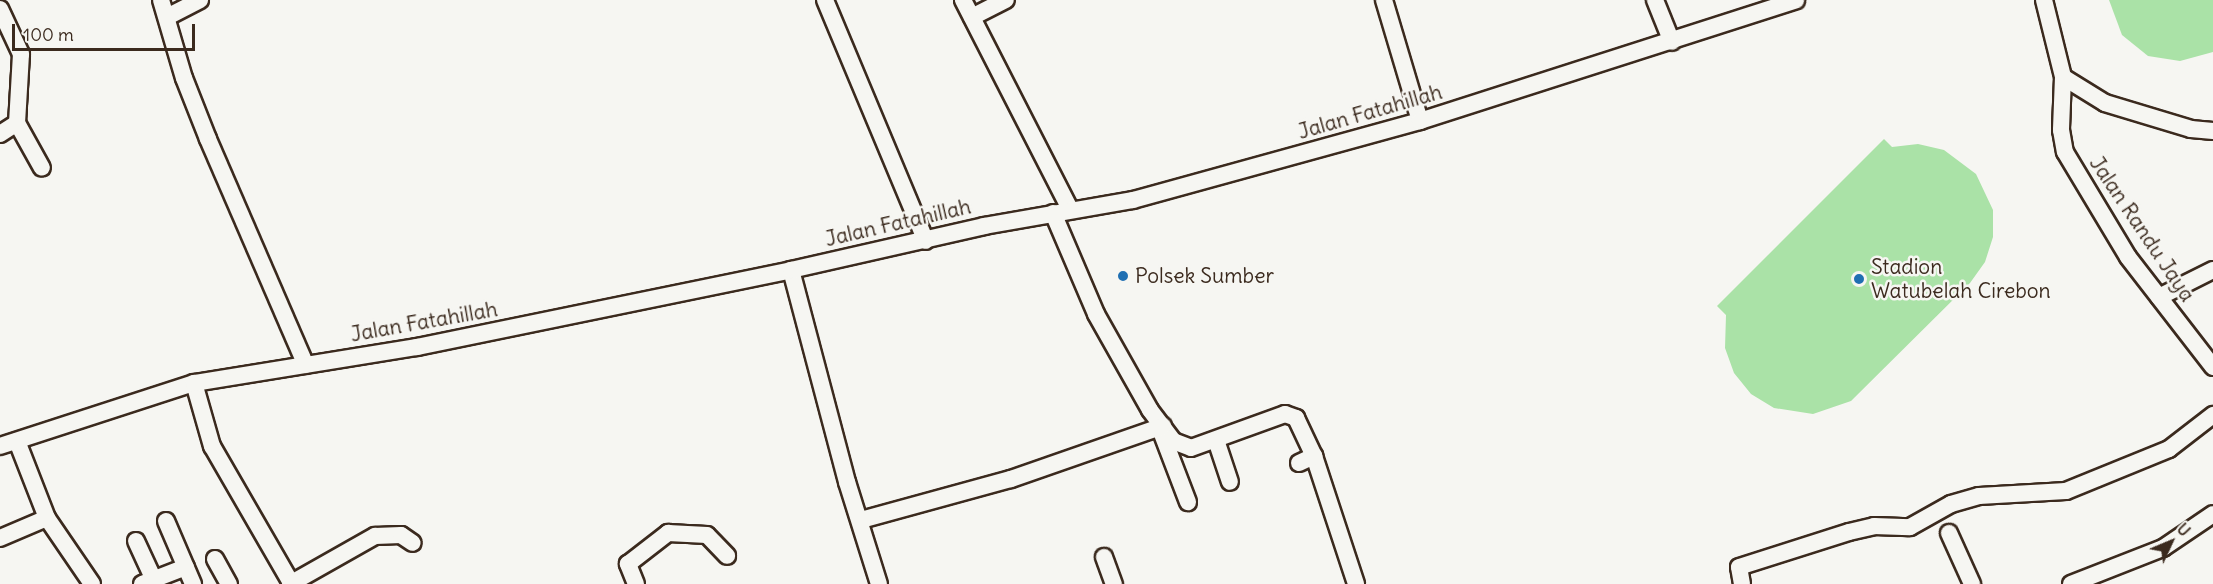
<!DOCTYPE html>
<style>
body{margin:0}
#map{position:relative;width:2213px;height:584px;overflow:hidden;background:#f6f6f2;font-family:Delius,sans-serif}
div>[style]{position:absolute}
.green>*{inset:0;background:#aae2a7}
.roads{filter:drop-shadow(2px 0 #3b2a1e) drop-shadow(-2px 0 #3b2a1e) drop-shadow(0 2px #3b2a1e) drop-shadow(0 -2px #3b2a1e)}
.minor>*{height:16px;margin:-8px;padding:0 8px;transform-origin:8px;border-radius:8px;background:#f6f6f2}
.dots>*{width:16px;height:16px;translate:-50% -50%;box-sizing:border-box;border:3px solid #f6f6f2;border-radius:50%}
span{translate:-50% -50%;white-space:nowrap;text-align:center;line-height:1.15;-webkit-text-stroke:5px #f6f6f2;paint-order:stroke}
.street-label{font-size:21px;color:#3b2a1e}
.poi-label{font-size:21px;color:#3b2a1e}
.left{translate:0 -50%;text-align:left}
.north{position:absolute;left:2141px;top:512px;width:60px;height:60px;-webkit-text-stroke:4px #f6f6f2;paint-order:stroke;rotate:46deg;font-size:16px;font-weight:700;line-height:24px;text-align:center;color:#3b2a1e}
.north::after{content:'';display:block;margin:auto;width:21px;height:27px;background:#3b2a1e;clip-path:polygon(50% 0,100% 100%,50% 72%,0 100%)}
.scale{position:absolute;left:12px;top:24px;width:183px;height:27px;box-sizing:border-box;border:3px solid #3b2a1e;border-top:0;padding-left:8px;font-size:18px;line-height:21px;white-space:nowrap;color:#3b2a1e;-webkit-text-stroke:4px #f6f6f2;paint-order:stroke}
</style>
<div id="map">
<div class="green">
<div style="clip-path:polygon(2109px 0,2213px 0,2213px 52px,2180px 61px,2148px 56px,2122px 35px)"></div>
<div style="clip-path:polygon(1884px 139px,1892px 147px,1918px 144px,1944px 150px,1976px 174px,1993px 210px,1993px 237px,1985px 262px,1970px 283px,1851px 401px,1813px 414px,1774px 408px,1751px 394px,1734px 373px,1725px 348px,1726px 315px,1717px 306px)"></div>
</div>
<div class="roads">
<div class="minor">
<div style="left:161px;top:0;width:81px;rotate:73.6deg"></div>
<div style="left:184px;top:78px;width:66px;rotate:68.5deg"></div>
<div style="left:208px;top:139px;width:246px;rotate:66.6deg"></div>
<div style="left:825px;top:0;width:261px;rotate:67.3deg"></div>
<div style="left:963px;top:0;width:235px;rotate:62.9deg"></div>
<div style="left:1384px;top:0;width:126px;rotate:73.4deg"></div>
<div style="left:1655px;top:0;width:45px;rotate:68deg"></div>
<div style="left:2044px;top:0;width:79px;rotate:76.1deg"></div>
<div style="left:2063px;top:77px;width:53px;rotate:92.2deg"></div>
<div style="left:2061px;top:130px;width:22px;rotate:80deg"></div>
<div style="left:2065px;top:152px;width:122px;rotate:59deg"></div>
<div style="left:2128px;top:257px;width:139px;rotate:52.3deg"></div>
<div style="left:0;top:9px;width:50px;rotate:65deg"></div>
<div style="left:21px;top:54px;width:69px;rotate:93.3deg"></div>
<div style="left:17px;top:123px;width:51px;rotate:60.9deg"></div>
<div style="left:167px;top:17px;width:37px;rotate:-27deg"></div>
<div style="left:972px;top:17px;width:38px;rotate:-27deg"></div>
<div style="left:2063px;top:77px;width:49px;rotate:31.8deg"></div>
<div style="left:2105px;top:103px;width:90px;rotate:16.8deg"></div>
<div style="left:2191px;top:129px;width:22px;rotate:5deg"></div>
<div style="left:0;top:134px;width:20px;rotate:-33deg"></div>
<div style="left:1053px;top:213px;width:110px;rotate:66.9deg"></div>
<div style="left:1096px;top:314px;width:110px;rotate:60.6deg"></div>
<div style="left:1150px;top:410px;width:39px;rotate:53deg"></div>
<div style="left:1173px;top:441px;width:19px;rotate:21deg"></div>
<div style="left:1191px;top:448px;width:100px;rotate:-19.9deg"></div>
<div style="left:1285px;top:414px;width:12px;rotate:20deg"></div>
<div style="left:1296px;top:418px;width:42px;rotate:64.7deg"></div>
<div style="left:1314px;top:456px;width:135px;rotate:71.8deg"></div>
<div style="left:791px;top:270px;width:219px;rotate:75.2deg"></div>
<div style="left:847px;top:482px;width:107px;rotate:72.6deg"></div>
<div style="left:2159px;top:297px;width:60px;rotate:-26.6deg"></div>
<div style="left:194px;top:383px;width:66px;rotate:74.1deg"></div>
<div style="left:212px;top:446px;width:158px;rotate:60deg"></div>
<div style="left:1162px;top:434px;width:73px;rotate:69.1deg"></div>
<div style="left:1216px;top:440px;width:44px;rotate:71.6deg"></div>
<div style="left:17px;top:441px;width:83px;rotate:68.7deg"></div>
<div style="left:47px;top:518px;width:80px;rotate:55.7deg"></div>
<div style="left:0;top:446px;width:204px;rotate:-18deg"></div>
<div style="left:194px;top:383px;width:226px;rotate:-9.2deg"></div>
<div style="left:417px;top:347px;width:382px;rotate:-11.6deg"></div>
<div style="left:791px;top:270px;width:198px;rotate:-12.8deg"></div>
<div style="left:984px;top:226px;width:151px;rotate:-9.9deg"></div>
<div style="left:1133px;top:200px;width:298px;rotate:-15.4deg"></div>
<div style="left:1420px;top:121px;width:395px;rotate:-17.8deg"></div>
<div style="left:1299px;top:463px;width:17px;rotate:-25deg"></div>
<div style="left:861px;top:520px;width:156px;rotate:-15.3deg"></div>
<div style="left:1011px;top:479px;width:161px;rotate:-19.2deg"></div>
<div style="left:166px;top:521px;width:69px;rotate:66.8deg"></div>
<div style="left:1949px;top:533px;width:56px;rotate:65.7deg"></div>
<div style="left:0;top:538px;width:51px;rotate:-23.1deg"></div>
<div style="left:136px;top:541px;width:43px;rotate:65.2deg"></div>
<div style="left:1104px;top:557px;width:29px;rotate:70deg"></div>
<div style="left:215px;top:559px;width:29px;rotate:61deg"></div>
<div style="left:142px;top:584px;width:47px;rotate:-21.1deg"></div>
<div style="left:290px;top:584px;width:98px;rotate:-29.5deg"></div>
<div style="left:375px;top:536px;width:26px;rotate:-2deg"></div>
<div style="left:401px;top:535px;width:14px;rotate:34deg"></div>
<div style="left:636px;top:584px;width:22px;rotate:-112deg"></div>
<div style="left:628px;top:564px;width:51px;rotate:-37.8deg"></div>
<div style="left:668px;top:533px;width:39px;rotate:3deg"></div>
<div style="left:707px;top:535px;width:29px;rotate:46deg"></div>
<div style="left:1742px;top:584px;width:17px;rotate:-100deg"></div>
<div style="left:1739px;top:567px;width:115px;rotate:-17.7deg"></div>
<div style="left:1849px;top:532px;width:26px;rotate:-13deg"></div>
<div style="left:1874px;top:526px;width:36px;rotate:2deg"></div>
<div style="left:1910px;top:527px;width:47px;rotate:-29.3deg"></div>
<div style="left:1951px;top:504px;width:29px;rotate:-16deg"></div>
<div style="left:1979px;top:496px;width:87px;rotate:-3.3deg"></div>
<div style="left:2066px;top:491px;width:111px;rotate:-22.2deg"></div>
<div style="left:2169px;top:449px;width:56px;rotate:-37.7deg"></div>
<div style="left:2071px;top:584px;width:99px;rotate:-21.4deg"></div>
<div style="left:2163px;top:548px;width:60px;rotate:-34.2deg"></div>
</div>
</div>
<div class="dots">
<div style="left:1123px;top:276px;background:#1f6fb2"></div>
<div style="left:1859px;top:279px;background:#1f6fb2"></div>
</div>
<div class="street-label">
<span style="left:1370px;top:112px;rotate:-16deg">Jalan Fatahillah</span>
<span style="left:898px;top:223px;rotate:-13deg">Jalan Fatahillah</span>
<span style="left:2142px;top:229px;rotate:56deg">Jalan Randu Jaya</span>
<span style="left:424px;top:322px;rotate:-10deg">Jalan Fatahillah</span>
</div>
<div class="poi-label">
<span class="left" style="left:1871px;top:279px">Stadion<br>Watubelah Cirebon</span>
<span class="left" style="left:1135px;top:276px">Polsek Sumber</span>
</div>
<div class="north">U</div>
<div class="scale">100 m</div>
</div>
